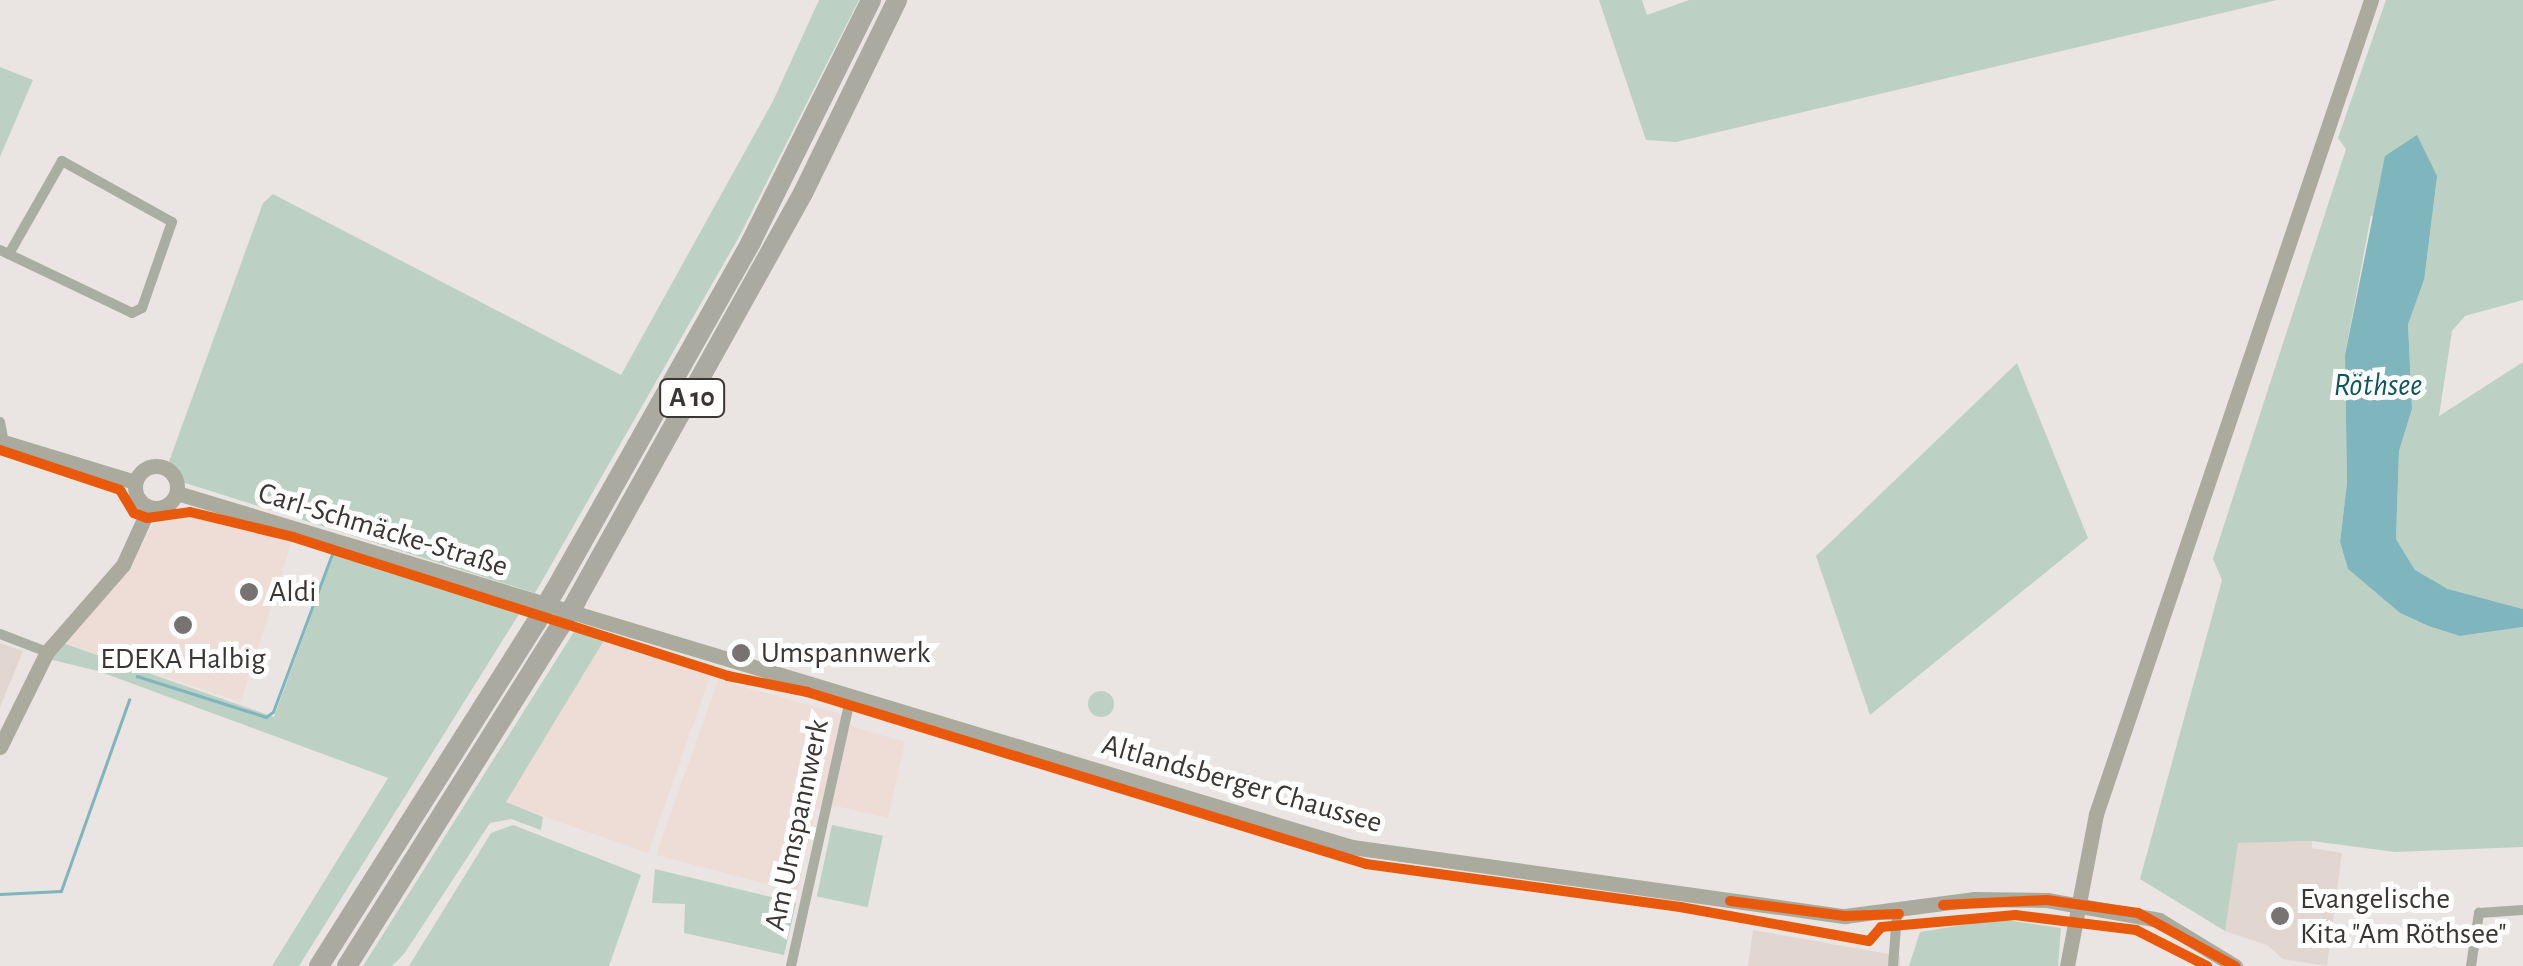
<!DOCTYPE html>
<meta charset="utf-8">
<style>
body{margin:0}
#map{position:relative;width:2523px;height:966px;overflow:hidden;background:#eae5e2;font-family:"Alegreya Sans",sans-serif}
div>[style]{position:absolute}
.commercial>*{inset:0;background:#edddd6}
.built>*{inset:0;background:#e2d6d0}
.green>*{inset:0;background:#bcd1c4;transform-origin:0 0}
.round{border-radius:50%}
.water>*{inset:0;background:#7fb5bc}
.stream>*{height:2.5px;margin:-1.25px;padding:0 1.25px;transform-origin:1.25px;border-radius:1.25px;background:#7fb5bc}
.street>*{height:10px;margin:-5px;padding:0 5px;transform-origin:5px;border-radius:5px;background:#aaada1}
.secondary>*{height:15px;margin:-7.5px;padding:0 7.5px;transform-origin:7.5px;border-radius:7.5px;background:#aaaa9e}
.secondary>.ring{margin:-7.5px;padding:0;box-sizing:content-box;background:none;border:15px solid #aaaa9e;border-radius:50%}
.highway>*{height:20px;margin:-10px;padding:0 10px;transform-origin:10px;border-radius:10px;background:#aaaaa0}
.highway-bridge>*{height:20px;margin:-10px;padding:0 10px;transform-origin:10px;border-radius:10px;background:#aaaaa0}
.cycleway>*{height:10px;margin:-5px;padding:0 5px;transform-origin:5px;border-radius:5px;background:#e8590c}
.dots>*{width:28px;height:28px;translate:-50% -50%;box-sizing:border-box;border:5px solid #fff;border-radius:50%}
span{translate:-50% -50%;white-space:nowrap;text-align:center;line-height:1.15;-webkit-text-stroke:10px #fff;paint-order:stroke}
.shield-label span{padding:2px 8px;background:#fff;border:2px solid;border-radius:8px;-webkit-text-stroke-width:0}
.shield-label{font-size:28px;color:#3a3634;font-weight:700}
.street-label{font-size:30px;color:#3a3634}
.poi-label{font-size:30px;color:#3a3634}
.left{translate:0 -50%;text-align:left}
.water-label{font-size:32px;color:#10565f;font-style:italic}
</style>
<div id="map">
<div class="commercial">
<div style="clip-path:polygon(177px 513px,292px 540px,241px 702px,60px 642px,128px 569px,153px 524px)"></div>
<div style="clip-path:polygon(606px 637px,712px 671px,648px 853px,505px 803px)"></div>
<div style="clip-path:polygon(718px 680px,838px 713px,854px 727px,905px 742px,888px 818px,836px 806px,816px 809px,798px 892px,656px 855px)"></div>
</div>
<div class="built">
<div style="clip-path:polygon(0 643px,23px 651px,0 707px)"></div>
<div style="clip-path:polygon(2312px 841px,2312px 848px,2342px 853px,2327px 966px,2283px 959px,2267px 945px,2225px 931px,2237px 843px)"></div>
<div style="clip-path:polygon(1753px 930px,1900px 956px,1900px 966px,1748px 966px)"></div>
</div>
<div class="green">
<div style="clip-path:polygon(819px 0,859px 0,739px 237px,535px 593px,185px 483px,167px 467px,263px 203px,273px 194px,621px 375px,773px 101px)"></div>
<div style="clip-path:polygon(1599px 0,1642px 0,1647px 15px,1689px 0,2277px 0,1676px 142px,1646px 140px)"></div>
<div style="clip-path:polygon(2386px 0,2523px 0,2523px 300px,2465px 316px,2452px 331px,2439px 416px,2523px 362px,2523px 609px,2448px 589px,2415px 570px,2396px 539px,2399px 451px,2412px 409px,2408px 323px,2424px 280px,2371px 215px,2345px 355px,2347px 483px,2340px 542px,2348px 569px,2400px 613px,2427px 626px,2460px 636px,2523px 627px,2523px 847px,2395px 852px,2312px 841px,2238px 843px,2225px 931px,2140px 879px,2222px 580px,2213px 559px,2346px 149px,2338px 138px)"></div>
<div style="clip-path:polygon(0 67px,33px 80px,0 157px)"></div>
<div style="clip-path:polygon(2017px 363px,2088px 538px,1870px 715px,1816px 556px)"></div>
<div style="clip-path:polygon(334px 554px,521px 611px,299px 966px,272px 966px,388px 778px,98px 671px,40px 657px,60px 642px,274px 717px)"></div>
<div style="clip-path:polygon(577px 627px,606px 637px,506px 802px,543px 817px,541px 830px,511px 819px,490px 823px,404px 954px,392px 966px,363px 966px)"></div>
<div class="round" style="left:1088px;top:691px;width:26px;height:26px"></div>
<div style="clip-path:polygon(513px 825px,641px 875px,609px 966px,409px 966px,491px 833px)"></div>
<div style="left:832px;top:825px;width:52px;height:73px;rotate:12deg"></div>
<div style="clip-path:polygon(655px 869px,796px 903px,784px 955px,684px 933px,685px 904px,652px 903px)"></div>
<div style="clip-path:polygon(1999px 919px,2061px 928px,2058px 966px,1909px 966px,1920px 932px)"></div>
</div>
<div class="water">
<div style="clip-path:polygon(2417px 135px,2437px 176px,2424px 280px,2408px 324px,2412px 409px,2399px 451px,2396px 539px,2415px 570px,2448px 589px,2523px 609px,2523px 627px,2460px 636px,2428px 626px,2400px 613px,2348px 569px,2340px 542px,2347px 483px,2345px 355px,2385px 156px)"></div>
</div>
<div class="stream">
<div style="left:339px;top:551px;width:20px;rotate:15deg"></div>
<div style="left:137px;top:676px;width:135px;rotate:17.6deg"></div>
<div style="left:266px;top:717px;width:9px;rotate:-36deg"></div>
<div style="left:273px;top:712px;width:169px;rotate:-69.5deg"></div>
<div style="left:0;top:894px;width:61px;rotate:-2.8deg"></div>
<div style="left:61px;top:891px;width:203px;rotate:-70.4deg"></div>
</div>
<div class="street">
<div style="left:0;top:250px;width:146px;rotate:25.5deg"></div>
<div style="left:132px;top:313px;width:11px;rotate:-27deg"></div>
<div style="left:142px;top:308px;width:91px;rotate:-70.8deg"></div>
<div style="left:172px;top:222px;width:126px;rotate:-151deg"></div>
<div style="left:62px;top:161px;width:107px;rotate:119.7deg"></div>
<div style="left:0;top:422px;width:21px;rotate:79deg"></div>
<div style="left:0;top:634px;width:50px;rotate:21deg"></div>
<div style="left:791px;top:966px;width:278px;rotate:-77.5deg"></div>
<div style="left:1893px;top:966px;width:52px;rotate:-85.6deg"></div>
<div style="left:2471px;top:966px;width:54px;rotate:-81.4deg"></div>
<div style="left:2479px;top:913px;width:44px;rotate:-3.9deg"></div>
</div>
<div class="secondary">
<div style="left:0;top:441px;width:141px;rotate:16.9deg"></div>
<div class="ring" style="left:135px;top:466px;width:27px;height:27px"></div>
<div style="left:177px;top:493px;width:1227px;rotate:16.77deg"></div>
<div style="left:1352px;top:847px;width:498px;rotate:8deg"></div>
<div style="left:1845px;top:916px;width:131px;rotate:-7.5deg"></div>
<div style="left:1975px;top:899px;width:72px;rotate:0.8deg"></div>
<div style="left:2047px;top:900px;width:114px;rotate:10.1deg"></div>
<div style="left:2159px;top:920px;width:89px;rotate:31.2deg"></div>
<div style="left:0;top:747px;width:106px;rotate:-63.7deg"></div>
<div style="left:47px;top:652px;width:116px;rotate:-48.9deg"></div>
<div style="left:123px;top:565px;width:63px;rotate:-65.5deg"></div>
<div style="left:2067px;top:966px;width:155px;rotate:-79.2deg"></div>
<div style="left:2096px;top:814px;width:859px;rotate:-71.33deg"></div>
</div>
<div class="highway">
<div style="left:554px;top:592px;width:402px;rotate:-60.6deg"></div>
<div style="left:751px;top:242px;width:270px;rotate:-63.6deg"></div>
<div style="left:576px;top:601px;width:467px;rotate:-60.9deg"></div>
<div style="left:803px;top:193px;width:215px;rotate:-64deg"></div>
<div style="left:319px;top:966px;width:408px;rotate:-57.7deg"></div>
<div style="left:347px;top:966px;width:400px;rotate:-57.9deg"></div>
</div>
<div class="highway-bridge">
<div style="left:537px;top:621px;width:34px;rotate:-60deg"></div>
<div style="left:560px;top:627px;width:31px;rotate:-58deg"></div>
</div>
<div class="cycleway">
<div style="left:0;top:450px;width:126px;rotate:18.4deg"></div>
<div style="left:120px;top:490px;width:27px;rotate:59deg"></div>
<div style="left:134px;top:513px;width:14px;rotate:21deg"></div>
<div style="left:147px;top:518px;width:43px;rotate:-7.9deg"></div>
<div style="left:190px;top:512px;width:106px;rotate:13.6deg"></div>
<div style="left:293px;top:537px;width:457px;rotate:17.7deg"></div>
<div style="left:728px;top:676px;width:81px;rotate:11.4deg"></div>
<div style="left:807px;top:692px;width:585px;rotate:17.1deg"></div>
<div style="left:1366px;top:864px;width:317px;rotate:7.8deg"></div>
<div style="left:1680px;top:907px;width:192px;rotate:10.2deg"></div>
<div style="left:1869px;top:941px;width:18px;rotate:-49deg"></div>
<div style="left:1881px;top:927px;width:135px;rotate:-5.1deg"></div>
<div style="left:2015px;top:915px;width:122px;rotate:7.1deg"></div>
<div style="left:2136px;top:930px;width:80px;rotate:26.9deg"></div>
<div style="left:1730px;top:901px;width:116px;rotate:7.4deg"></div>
<div style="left:1845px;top:916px;width:54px;rotate:-2.1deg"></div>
<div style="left:1943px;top:905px;width:104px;rotate:-2.8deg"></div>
<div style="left:2047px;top:900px;width:92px;rotate:8.1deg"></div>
<div style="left:2138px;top:913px;width:111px;rotate:28.7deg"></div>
</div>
<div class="dots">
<div style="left:249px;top:592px;background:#787371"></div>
<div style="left:183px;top:625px;background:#787371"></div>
<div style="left:741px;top:653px;background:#787371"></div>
<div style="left:2280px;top:916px;background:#787371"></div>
</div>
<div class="shield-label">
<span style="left:692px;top:398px">A 10</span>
</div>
<div class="street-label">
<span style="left:383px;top:530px;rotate:17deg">Carl-Schmäcke-Straße</span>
<span style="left:1242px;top:784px;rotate:16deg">Altlandsberger Chaussee</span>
<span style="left:797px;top:825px;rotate:-78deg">Am Umspannwerk</span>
</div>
<div class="poi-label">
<span class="left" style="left:269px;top:592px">Aldi</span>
<span class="left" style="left:761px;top:653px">Umspannwerk</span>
<span style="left:183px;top:659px">EDEKA Halbig</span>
<span class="left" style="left:2300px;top:916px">Evangelische<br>Kita "Am Röthsee"</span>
</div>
<div class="water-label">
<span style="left:2378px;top:385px">Röthsee</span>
</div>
</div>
